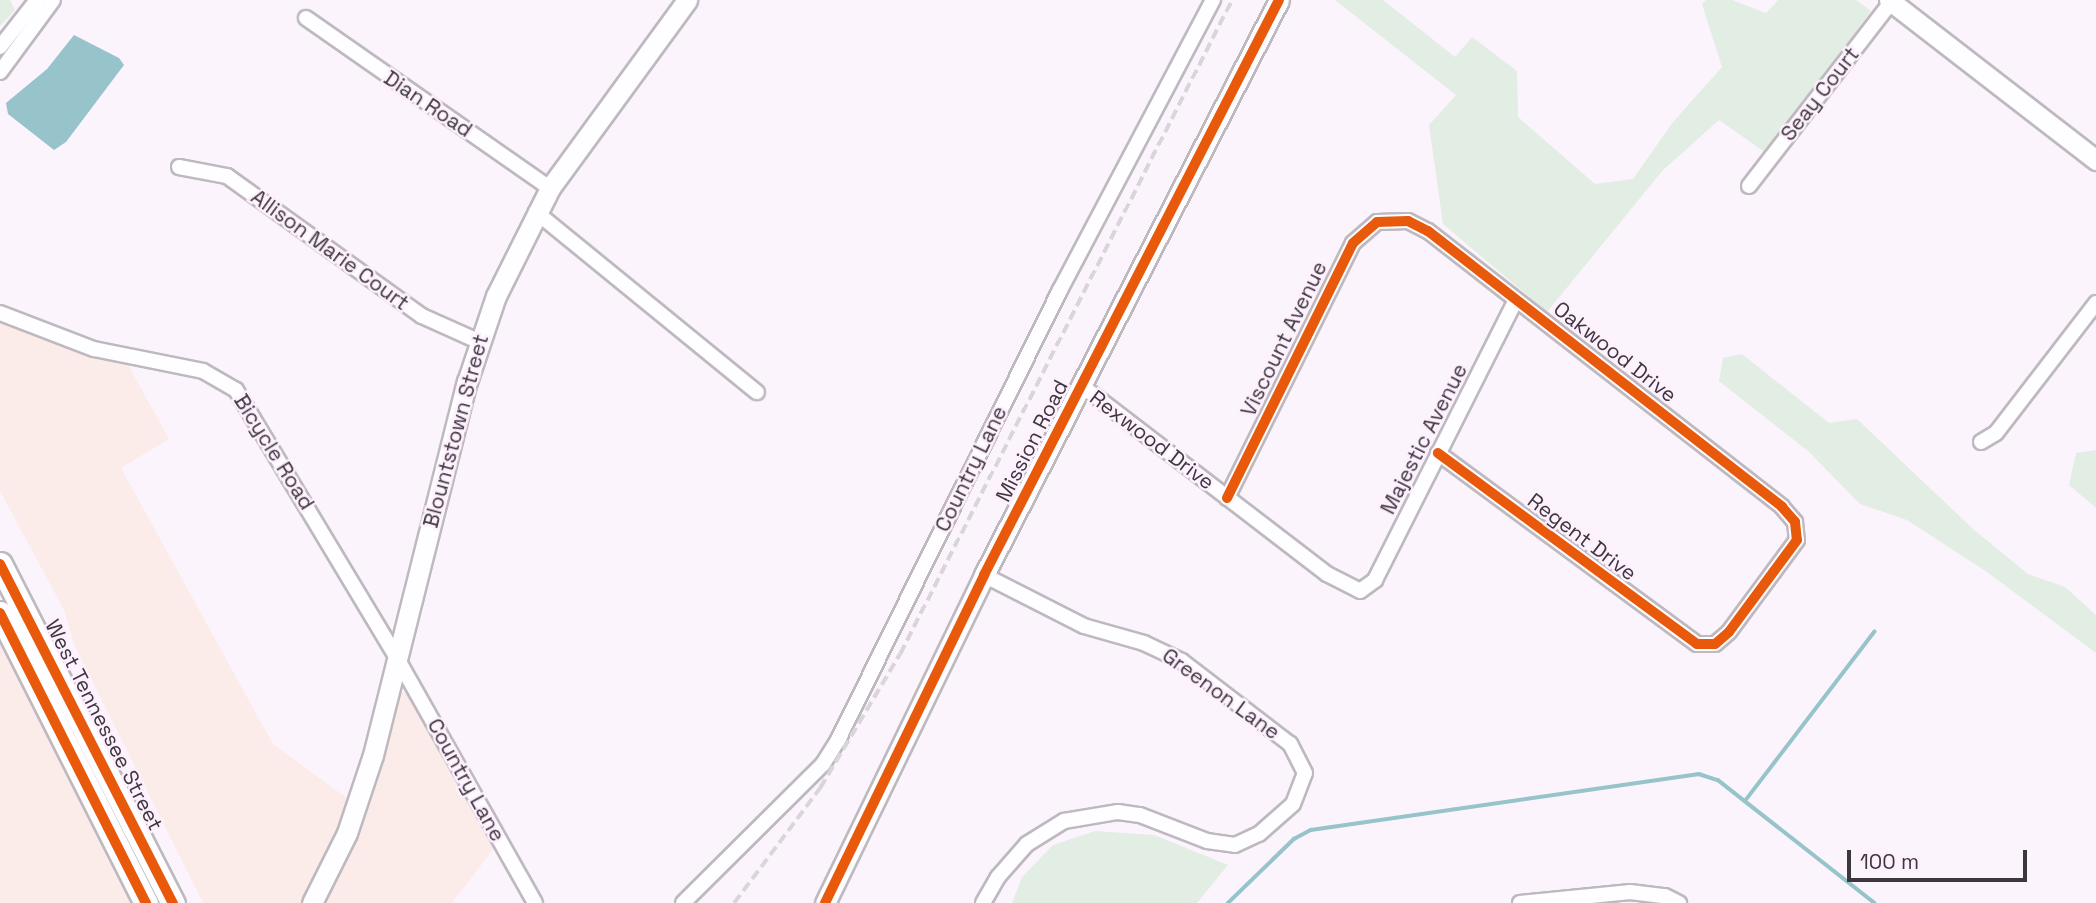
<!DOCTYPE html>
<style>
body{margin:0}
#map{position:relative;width:2096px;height:903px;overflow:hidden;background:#fbf4fc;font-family:"Space Grotesk",sans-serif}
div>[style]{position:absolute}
.commercial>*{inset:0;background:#fcece9}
.green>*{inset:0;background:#e2ede3}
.water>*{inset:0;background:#97c3ca}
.stream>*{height:3.5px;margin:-1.75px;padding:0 1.75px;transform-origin:1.75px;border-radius:1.75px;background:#97c3ca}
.roads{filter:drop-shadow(2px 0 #beb9bf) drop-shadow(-2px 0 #beb9bf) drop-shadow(0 2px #beb9bf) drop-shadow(0 -2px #beb9bf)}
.street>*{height:14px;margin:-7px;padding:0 7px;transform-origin:7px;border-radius:7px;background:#fefdff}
.secondary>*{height:19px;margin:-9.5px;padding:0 9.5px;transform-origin:9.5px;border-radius:9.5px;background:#fefdff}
.primary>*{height:23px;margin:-11.5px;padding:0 11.5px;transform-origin:11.5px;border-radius:11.5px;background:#fefdff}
.rail>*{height:3.5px;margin-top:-1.75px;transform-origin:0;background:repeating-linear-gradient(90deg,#d9d6d9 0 10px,transparent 0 15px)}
.cycleway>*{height:10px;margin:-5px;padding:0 5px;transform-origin:5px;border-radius:5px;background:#e8590c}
span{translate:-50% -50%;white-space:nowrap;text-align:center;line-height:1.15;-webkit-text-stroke:5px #fef0ff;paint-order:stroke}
.street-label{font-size:21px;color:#3c373d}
.scale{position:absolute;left:1847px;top:850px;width:180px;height:32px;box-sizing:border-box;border:4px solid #3c373d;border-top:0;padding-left:9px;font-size:21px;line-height:24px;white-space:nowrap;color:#3c373d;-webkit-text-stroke:5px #fef0ff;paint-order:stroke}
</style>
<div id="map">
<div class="commercial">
<div style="clip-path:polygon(0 319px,58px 344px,126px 361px,169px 439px,121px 468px,273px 744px,351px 801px,302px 903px,203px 903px,75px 647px,64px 610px,0 491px)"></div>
<div style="clip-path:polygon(0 642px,64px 761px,138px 903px,0 903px)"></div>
<div style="clip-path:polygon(399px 690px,415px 699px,495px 847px,452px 903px,326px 903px,357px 831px)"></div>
</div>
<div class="green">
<div style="clip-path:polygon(0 0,10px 0,15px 10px,0 26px)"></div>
<div style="clip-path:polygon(1335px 0,1383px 0,1455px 57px,1472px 37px,1517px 71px,1518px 117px,1595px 184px,1633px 179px,1673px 122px,1722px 67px,1702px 4px,1706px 0,1732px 0,1766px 13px,1778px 0,1856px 0,1871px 11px,1766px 153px,1719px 120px,1663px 170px,1547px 312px,1443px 224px,1429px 125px,1456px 95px)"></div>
<div style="clip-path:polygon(1742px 354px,1829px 423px,1857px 419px,1973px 529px,2028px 574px,2065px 587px,2096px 615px,2096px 653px,1987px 572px,1907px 520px,1860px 504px,1808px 451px,1719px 381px,1723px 358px)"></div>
<div style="clip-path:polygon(2096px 450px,2096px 508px,2069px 485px,2076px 453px)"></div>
<div style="clip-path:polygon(1095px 831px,1154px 835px,1228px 865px,1197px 903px,1012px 903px,1022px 877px,1053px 845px)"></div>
</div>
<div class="water">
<div style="clip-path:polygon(74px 35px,119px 58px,124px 65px,66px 142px,54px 150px,8px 114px,6px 103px,47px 69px)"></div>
</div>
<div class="stream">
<div style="left:1745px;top:801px;width:213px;rotate:-52.6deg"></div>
<div style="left:1228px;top:903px;width:92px;rotate:-44.1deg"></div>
<div style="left:1294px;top:839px;width:19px;rotate:-28deg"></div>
<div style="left:1311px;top:830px;width:392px;rotate:-8.2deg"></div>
<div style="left:1699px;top:774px;width:20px;rotate:18deg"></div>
<div style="left:1718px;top:780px;width:199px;rotate:38.1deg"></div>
</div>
<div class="roads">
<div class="street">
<div style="left:306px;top:18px;width:297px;rotate:34.9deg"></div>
<div style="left:0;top:47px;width:60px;rotate:-51.8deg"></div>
<div style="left:0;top:72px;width:89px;rotate:-53.6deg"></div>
<div style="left:179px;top:167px;width:49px;rotate:10.6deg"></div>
<div style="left:227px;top:176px;width:240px;rotate:35.7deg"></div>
<div style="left:422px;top:316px;width:64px;rotate:24.1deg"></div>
<div style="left:1749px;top:186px;width:232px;rotate:-52.3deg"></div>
<div style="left:536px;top:212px;width:285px;rotate:39.2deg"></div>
<div style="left:0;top:313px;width:101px;rotate:21deg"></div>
<div style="left:94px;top:349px;width:111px;rotate:11.4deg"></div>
<div style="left:203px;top:371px;width:38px;rotate:30deg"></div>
<div style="left:236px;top:390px;width:313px;rotate:59deg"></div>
<div style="left:397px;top:658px;width:281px;rotate:60.6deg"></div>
<div style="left:1082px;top:386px;width:309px;rotate:37.5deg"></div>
<div style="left:1327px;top:574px;width:37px;rotate:27deg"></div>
<div style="left:1360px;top:591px;width:19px;rotate:-36deg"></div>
<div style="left:1375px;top:580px;width:313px;rotate:-63.3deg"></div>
<div style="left:1981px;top:442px;width:17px;rotate:-31deg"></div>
<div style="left:1996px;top:433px;width:164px;rotate:-52.4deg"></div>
<div style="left:1227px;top:498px;width:284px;rotate:-63.7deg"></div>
<div style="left:1353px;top:243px;width:32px;rotate:-41deg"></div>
<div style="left:1377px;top:222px;width:31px;rotate:-2deg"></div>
<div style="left:1408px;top:221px;width:22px;rotate:27deg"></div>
<div style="left:1428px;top:231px;width:449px;rotate:37.9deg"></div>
<div style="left:1782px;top:507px;width:20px;rotate:49deg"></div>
<div style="left:1795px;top:522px;width:18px;rotate:84deg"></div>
<div style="left:1797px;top:540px;width:114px;rotate:126.5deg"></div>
<div style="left:1729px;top:632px;width:18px;rotate:139deg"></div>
<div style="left:1715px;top:644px;width:18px;rotate:180deg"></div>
<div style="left:1697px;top:644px;width:322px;rotate:-143.6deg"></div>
<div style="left:683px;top:903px;width:197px;rotate:-44.8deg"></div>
<div style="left:823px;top:764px;width:28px;rotate:-58deg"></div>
<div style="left:838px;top:740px;width:502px;rotate:-63.74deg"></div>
<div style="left:1060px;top:290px;width:328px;rotate:-62.2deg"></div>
<div style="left:983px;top:903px;width:30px;rotate:-60deg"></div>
<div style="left:998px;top:877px;width:44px;rotate:-48.7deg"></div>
<div style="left:1027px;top:844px;width:44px;rotate:-31.9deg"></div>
<div style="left:1064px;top:821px;width:55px;rotate:-9.5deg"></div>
<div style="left:1118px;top:812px;width:22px;rotate:8deg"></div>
<div style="left:1140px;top:815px;width:72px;rotate:21.2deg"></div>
<div style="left:1207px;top:841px;width:28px;rotate:8deg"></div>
<div style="left:1235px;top:845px;width:26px;rotate:-25deg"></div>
<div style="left:1259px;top:834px;width:45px;rotate:-41.4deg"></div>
<div style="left:1293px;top:804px;width:33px;rotate:-69deg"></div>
<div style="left:1305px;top:773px;width:33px;rotate:-117deg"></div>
<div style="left:1290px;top:744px;width:136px;rotate:-142.5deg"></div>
<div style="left:1182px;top:661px;width:42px;rotate:-154.7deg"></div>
<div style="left:1144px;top:643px;width:62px;rotate:-164.2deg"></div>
<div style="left:1084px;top:626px;width:112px;rotate:-153deg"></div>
<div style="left:1520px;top:903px;width:111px;rotate:-5.7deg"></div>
<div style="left:1630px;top:892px;width:35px;rotate:7deg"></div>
<div style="left:1665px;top:896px;width:16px;rotate:27deg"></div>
</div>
<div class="secondary">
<div style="left:1889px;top:0;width:262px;rotate:37.7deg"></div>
<div style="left:312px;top:903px;width:78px;rotate:-63.4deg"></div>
<div style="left:347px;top:833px;width:82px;rotate:-71.6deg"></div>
<div style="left:373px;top:755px;width:385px;rotate:-75.9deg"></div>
<div style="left:467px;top:382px;width:91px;rotate:-71.4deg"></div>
<div style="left:496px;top:296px;width:121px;rotate:-63.4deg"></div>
<div style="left:550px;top:188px;width:233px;rotate:-53.9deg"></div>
<div style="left:825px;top:903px;width:365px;rotate:-64.1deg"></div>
<div style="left:984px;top:575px;width:646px;rotate:-62.84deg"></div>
</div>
<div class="primary">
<div style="left:0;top:564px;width:381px;rotate:63deg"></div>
<div style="left:0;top:613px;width:325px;rotate:63.3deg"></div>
</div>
</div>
<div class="rail">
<div style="left:734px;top:903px;width:144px;rotate:-53.2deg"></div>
<div style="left:820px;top:788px;width:156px;rotate:-59.2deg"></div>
<div style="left:900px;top:654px;width:733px;rotate:-63.09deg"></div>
</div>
<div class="cycleway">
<div style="left:1227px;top:498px;width:284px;rotate:-63.7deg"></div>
<div style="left:1353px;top:243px;width:32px;rotate:-41deg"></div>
<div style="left:1377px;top:222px;width:31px;rotate:-2deg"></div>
<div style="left:1408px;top:221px;width:22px;rotate:27deg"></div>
<div style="left:1428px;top:231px;width:449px;rotate:37.9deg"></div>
<div style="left:1782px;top:507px;width:20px;rotate:49deg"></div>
<div style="left:1795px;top:522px;width:18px;rotate:84deg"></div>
<div style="left:1797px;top:540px;width:114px;rotate:126.5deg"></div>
<div style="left:1729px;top:632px;width:18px;rotate:139deg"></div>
<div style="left:1715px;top:644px;width:18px;rotate:180deg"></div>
<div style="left:1697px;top:644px;width:322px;rotate:-143.6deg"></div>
<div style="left:0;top:564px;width:381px;rotate:63deg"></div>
<div style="left:0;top:613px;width:325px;rotate:63.3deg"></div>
<div style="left:825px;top:903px;width:365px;rotate:-64.1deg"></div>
<div style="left:984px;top:575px;width:646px;rotate:-62.84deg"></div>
</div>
<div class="street-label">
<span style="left:1820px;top:94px;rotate:-52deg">Seay Court</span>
<span style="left:428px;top:104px;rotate:34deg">Dian Road</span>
<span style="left:330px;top:250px;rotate:36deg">Allison Marie Court</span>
<span style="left:1284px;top:339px;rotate:-64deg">Viscount Avenue</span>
<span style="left:1615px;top:352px;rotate:38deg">Oakwood Drive</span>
<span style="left:456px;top:431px;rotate:-75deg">Blountstown Street</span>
<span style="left:1424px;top:439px;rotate:-63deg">Majestic Avenue</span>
<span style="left:1152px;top:440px;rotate:37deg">Rexwood Drive</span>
<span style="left:1032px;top:441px;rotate:-63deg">Mission Road</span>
<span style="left:274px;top:452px;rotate:58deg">Bicycle Road</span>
<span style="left:971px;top:469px;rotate:-64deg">Country Lane</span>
<span style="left:1582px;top:537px;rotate:37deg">Regent Drive</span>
<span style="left:1221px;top:694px;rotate:36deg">Greenon Lane</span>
<span style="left:104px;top:725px;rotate:63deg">West Tennessee Street</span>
<span style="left:466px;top:780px;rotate:61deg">Country Lane</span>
</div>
<div class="scale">100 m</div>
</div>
